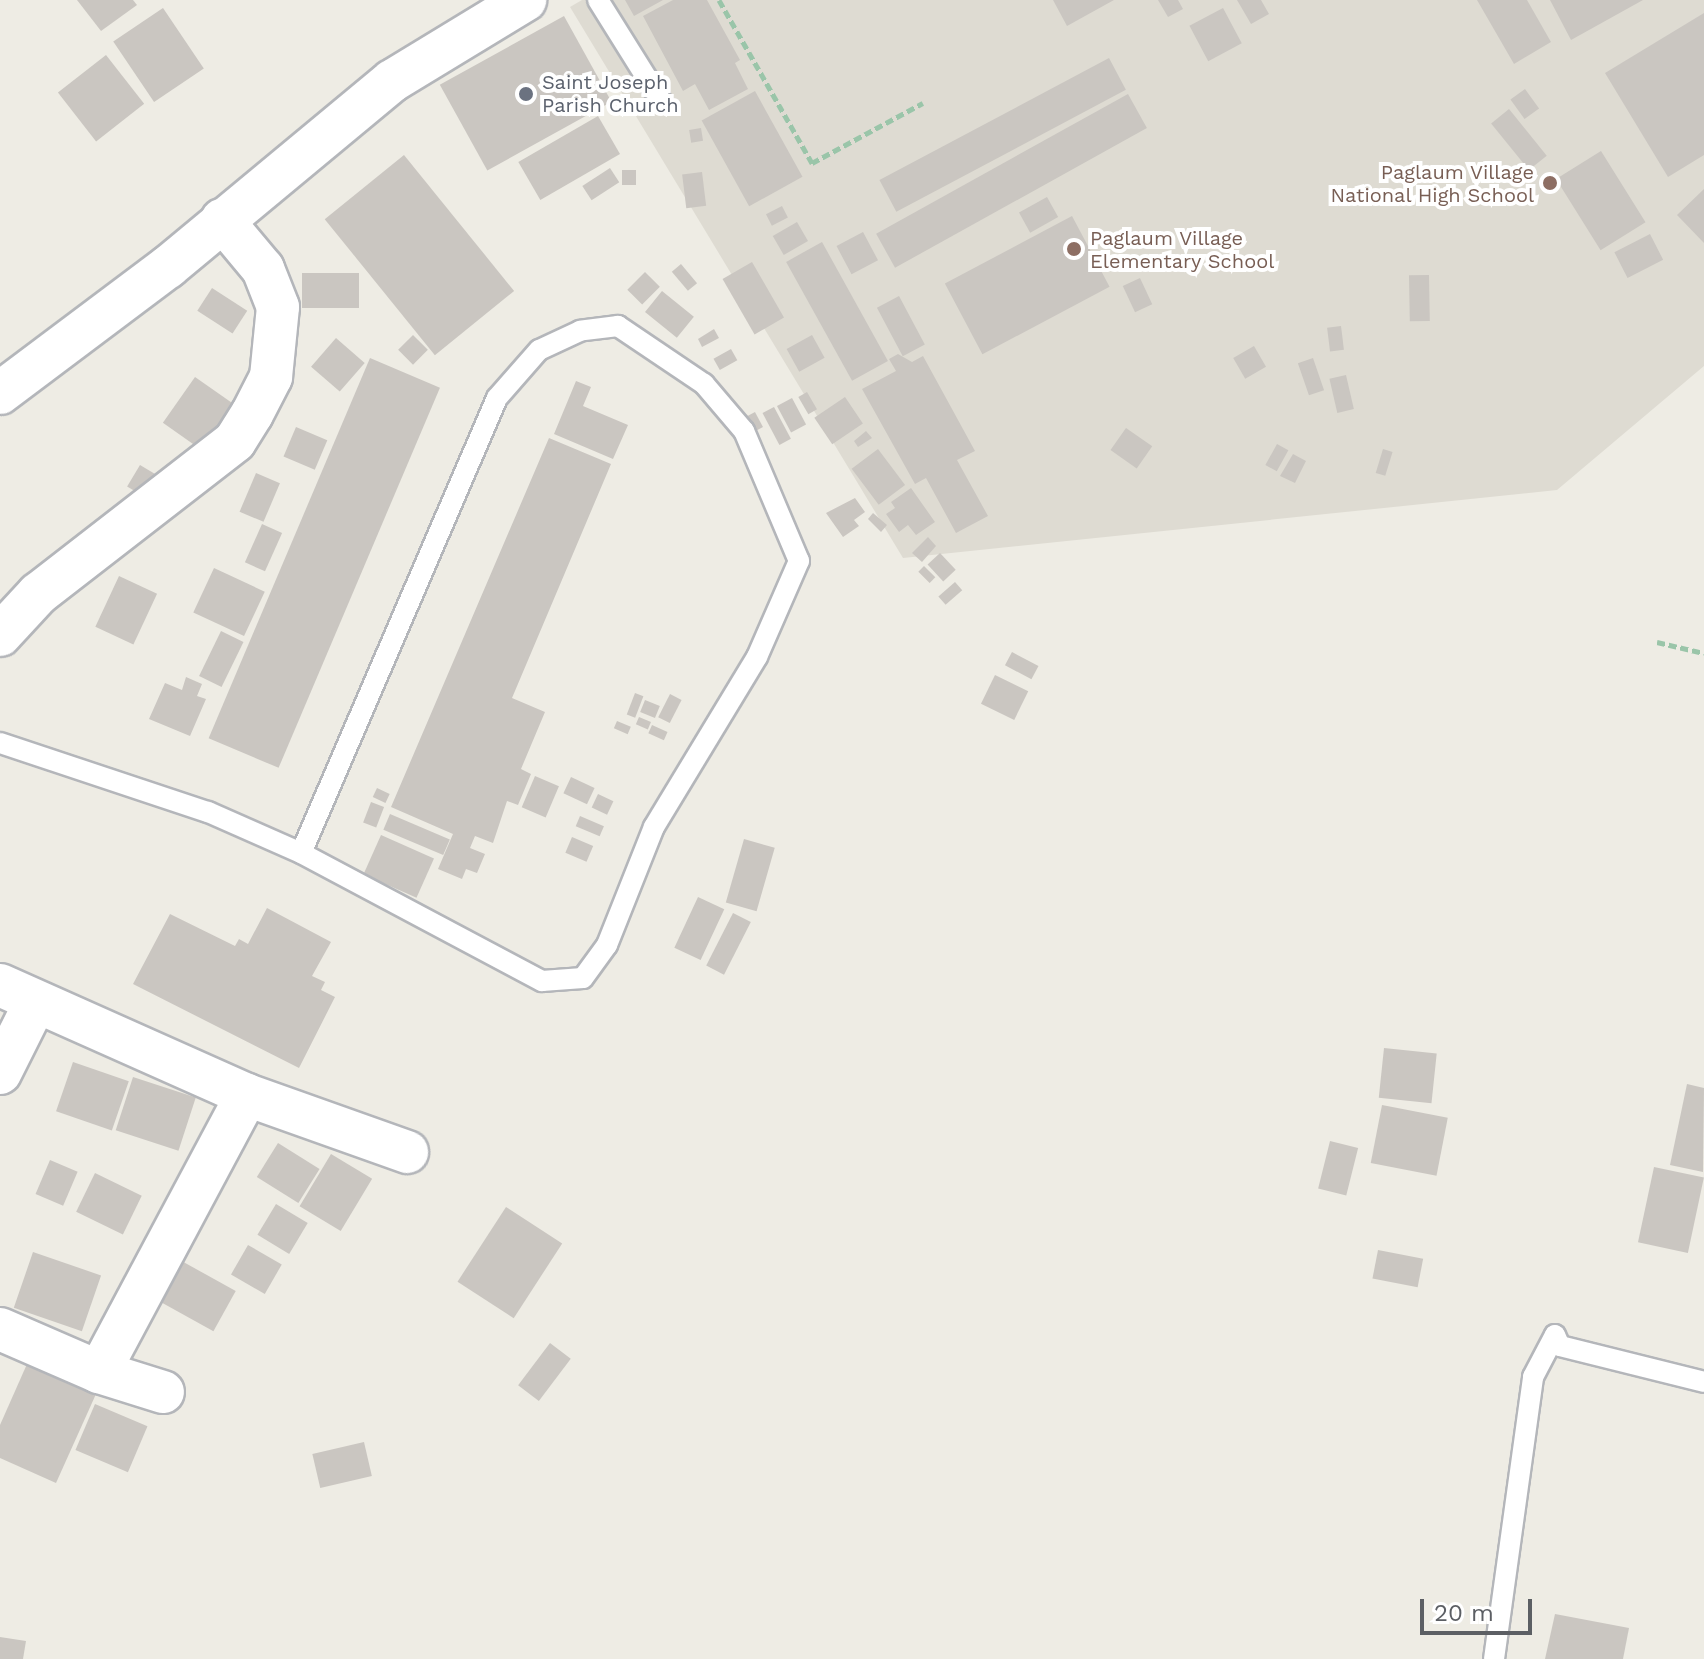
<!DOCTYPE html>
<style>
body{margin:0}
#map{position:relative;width:1704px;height:1659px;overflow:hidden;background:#eeece4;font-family:"Work Sans",sans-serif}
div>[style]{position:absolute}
.education>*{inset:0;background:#dedbd2}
.building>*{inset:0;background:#cac6c1;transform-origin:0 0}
.path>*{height:5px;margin-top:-2.5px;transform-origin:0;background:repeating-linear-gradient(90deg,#9ac5a9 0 8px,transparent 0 12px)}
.roads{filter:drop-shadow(2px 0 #b4b6ba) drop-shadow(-2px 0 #b4b6ba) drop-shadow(0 2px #b4b6ba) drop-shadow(0 -2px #b4b6ba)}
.lane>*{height:20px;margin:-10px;padding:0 10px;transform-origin:10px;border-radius:10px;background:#fff}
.street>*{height:42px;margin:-21px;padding:0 21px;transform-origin:21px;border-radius:21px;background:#fff}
.dots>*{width:22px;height:22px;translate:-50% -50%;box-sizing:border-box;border:4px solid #fff;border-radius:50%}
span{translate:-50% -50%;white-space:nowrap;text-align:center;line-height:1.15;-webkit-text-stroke:8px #fff;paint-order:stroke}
.worship-label{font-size:20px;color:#5b616d}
.left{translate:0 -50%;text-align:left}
.education-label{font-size:20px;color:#785e54}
.right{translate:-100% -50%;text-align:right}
.scale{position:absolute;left:1420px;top:1599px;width:112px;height:36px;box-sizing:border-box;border:4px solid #5c5f64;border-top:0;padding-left:10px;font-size:24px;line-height:28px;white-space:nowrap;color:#5c5f64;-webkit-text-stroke:6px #fff;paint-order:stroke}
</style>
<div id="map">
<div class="education">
<div style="clip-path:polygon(582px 0,1704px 0,1704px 366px,1557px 490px,903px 558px,570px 7px)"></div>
</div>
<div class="building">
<div style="clip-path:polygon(77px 0,133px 0,137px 5px,101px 31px)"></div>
<div style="clip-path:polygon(625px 0,663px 0,634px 16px)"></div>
<div style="clip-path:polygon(673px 0,707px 0,740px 60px,735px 63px,748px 89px,709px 110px,695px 84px,683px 91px,643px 16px)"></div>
<div style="clip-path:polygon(1053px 0,1114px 0,1067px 26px)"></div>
<div style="clip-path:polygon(1158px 0,1178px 0,1183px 9px,1168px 17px)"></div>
<div style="clip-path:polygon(1237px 0,1261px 0,1269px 14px,1251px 24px)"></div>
<div style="clip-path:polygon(1477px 0,1527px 0,1551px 42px,1514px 64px)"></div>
<div style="clip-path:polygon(1550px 0,1643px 0,1571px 40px)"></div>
<div style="left:163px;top:8px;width:73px;height:60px;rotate:56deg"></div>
<div style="left:1223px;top:8px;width:40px;height:38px;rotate:62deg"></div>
<div style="clip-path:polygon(1704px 13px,1704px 155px,1668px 177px,1605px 73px)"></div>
<div style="left:564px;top:16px;width:98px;height:142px;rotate:61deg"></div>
<div style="left:106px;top:55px;width:62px;height:61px;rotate:52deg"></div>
<div style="left:1109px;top:58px;width:36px;height:260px;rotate:62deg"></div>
<div style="left:1525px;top:89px;width:24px;height:18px;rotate:54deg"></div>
<div style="left:755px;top:91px;width:98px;height:61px;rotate:61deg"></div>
<div style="left:1128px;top:94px;width:39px;height:288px;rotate:61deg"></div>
<div style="left:1509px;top:109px;width:60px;height:23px;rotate:51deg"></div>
<div style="left:598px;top:116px;width:44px;height:92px;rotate:60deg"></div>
<div style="left:701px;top:128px;width:13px;height:12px;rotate:81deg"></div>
<div style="left:1601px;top:151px;width:84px;height:53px;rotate:58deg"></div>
<div style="left:404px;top:155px;width:175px;height:102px;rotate:51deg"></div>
<div style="left:610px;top:168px;width:17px;height:33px;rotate:57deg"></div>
<div style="left:622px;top:170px;width:14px;height:15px"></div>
<div style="left:702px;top:172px;width:34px;height:20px;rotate:83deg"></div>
<div style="clip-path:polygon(1704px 189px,1704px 243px,1677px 215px)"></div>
<div style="left:1047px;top:197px;width:23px;height:32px;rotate:61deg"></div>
<div style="left:782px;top:206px;width:13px;height:18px;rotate:63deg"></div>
<div style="left:1072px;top:216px;width:80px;height:144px;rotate:62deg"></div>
<div style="left:797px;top:222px;width:22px;height:28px;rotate:60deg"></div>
<div style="left:863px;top:232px;width:32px;height:30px;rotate:62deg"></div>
<div style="left:1650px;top:234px;width:29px;height:40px;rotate:63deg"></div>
<div style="left:822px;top:242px;width:136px;height:41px;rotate:61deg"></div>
<div style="left:752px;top:262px;width:64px;height:34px;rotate:60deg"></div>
<div style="left:681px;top:264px;width:25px;height:12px;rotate:50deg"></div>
<div style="left:645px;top:272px;width:21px;height:25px;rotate:45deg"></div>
<div style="left:359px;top:273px;width:35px;height:57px;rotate:90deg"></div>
<div style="left:1429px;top:275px;width:46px;height:20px;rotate:89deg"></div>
<div style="left:1140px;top:278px;width:29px;height:19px;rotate:65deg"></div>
<div style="left:212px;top:288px;width:42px;height:27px;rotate:33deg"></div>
<div style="left:662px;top:291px;width:41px;height:27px;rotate:39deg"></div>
<div style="left:899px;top:296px;width:55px;height:25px;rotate:62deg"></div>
<div style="left:1341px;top:326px;width:24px;height:14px;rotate:83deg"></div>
<div style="clip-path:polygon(714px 329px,719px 338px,702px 347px,698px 339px)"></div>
<div style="left:413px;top:335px;width:21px;height:21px;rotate:45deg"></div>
<div style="left:812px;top:335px;width:26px;height:29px;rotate:61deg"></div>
<div style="left:336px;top:338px;width:38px;height:38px;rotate:41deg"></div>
<div style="left:1254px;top:346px;width:24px;height:24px;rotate:60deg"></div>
<div style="left:731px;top:349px;width:13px;height:20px;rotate:61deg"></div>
<div style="clip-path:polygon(898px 354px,912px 362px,923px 356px,975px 451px,957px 460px,988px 516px,956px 533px,926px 478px,915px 484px,862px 389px,896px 371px,889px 359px)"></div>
<div style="left:370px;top:358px;width:76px;height:413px;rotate:23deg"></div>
<div style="left:1313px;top:358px;width:34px;height:16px;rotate:71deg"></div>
<div style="left:1346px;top:375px;width:35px;height:17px;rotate:77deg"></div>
<div style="left:195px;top:377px;width:55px;height:56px;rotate:35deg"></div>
<div style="clip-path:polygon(576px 381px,591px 387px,583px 406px,628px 425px,613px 459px,554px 434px)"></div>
<div style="left:807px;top:392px;width:20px;height:10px;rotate:60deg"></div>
<div style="left:845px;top:397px;width:32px;height:37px;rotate:56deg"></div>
<div style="left:792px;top:398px;width:30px;height:17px;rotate:62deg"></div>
<div style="left:774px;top:407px;width:36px;height:13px;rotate:62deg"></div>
<div style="left:755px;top:412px;width:17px;height:9px;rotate:62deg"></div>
<div style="left:296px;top:427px;width:34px;height:32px;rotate:23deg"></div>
<div style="left:1126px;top:428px;width:32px;height:27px;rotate:35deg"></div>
<div style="clip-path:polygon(866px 431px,872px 438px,858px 447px,854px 441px)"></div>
<div style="clip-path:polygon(549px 438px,611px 464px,512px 698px,545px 712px,521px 769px,531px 774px,518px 805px,507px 801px,493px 843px,475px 836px,470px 848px,485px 854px,477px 873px,466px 869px,462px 879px,438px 869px,453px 834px,391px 807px)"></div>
<div style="left:1277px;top:444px;width:13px;height:24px;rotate:29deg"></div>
<div style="left:878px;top:449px;width:45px;height:33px;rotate:53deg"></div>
<div style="left:1383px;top:449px;width:10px;height:25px;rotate:17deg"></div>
<div style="clip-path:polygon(1293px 454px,1306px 461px,1295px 483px,1280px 476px)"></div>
<div style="left:140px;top:465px;width:21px;height:25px;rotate:31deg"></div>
<div style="left:256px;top:473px;width:26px;height:42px;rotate:23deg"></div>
<div style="clip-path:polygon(911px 488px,935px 522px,916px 535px,908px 525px,899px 532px,886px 514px,895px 508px,891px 502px)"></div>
<div style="clip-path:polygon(855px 498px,865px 512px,854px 520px,859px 526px,843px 537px,826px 513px)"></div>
<div style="clip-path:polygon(873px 513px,887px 525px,881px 532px,868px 519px)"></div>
<div style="left:262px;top:524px;width:22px;height:42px;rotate:24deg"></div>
<div style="clip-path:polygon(928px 537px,936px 546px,922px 562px,912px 553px)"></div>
<div style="left:940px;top:553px;width:23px;height:17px;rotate:47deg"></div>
<div style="left:924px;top:566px;width:16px;height:8px;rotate:45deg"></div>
<div style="left:214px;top:568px;width:56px;height:49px;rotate:25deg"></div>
<div style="left:119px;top:576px;width:42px;height:56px;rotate:25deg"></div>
<div style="left:955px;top:582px;width:11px;height:22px;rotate:49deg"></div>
<div style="left:221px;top:631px;width:25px;height:50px;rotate:26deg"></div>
<div style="left:1012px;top:652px;width:30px;height:15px;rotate:28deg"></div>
<div style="left:995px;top:675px;width:37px;height:32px;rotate:26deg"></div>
<div style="clip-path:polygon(186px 677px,202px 684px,197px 696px,206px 699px,190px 736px,149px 719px,165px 683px,182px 690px)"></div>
<div style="left:635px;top:693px;width:9px;height:23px;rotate:21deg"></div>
<div style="left:670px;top:694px;width:13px;height:26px;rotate:27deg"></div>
<div style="left:645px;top:700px;width:16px;height:13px;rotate:22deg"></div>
<div style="left:639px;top:717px;width:13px;height:8px;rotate:23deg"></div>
<div style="left:617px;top:721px;width:15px;height:8px;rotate:23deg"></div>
<div style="left:652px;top:725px;width:17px;height:9px;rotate:24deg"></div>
<div style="left:535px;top:776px;width:26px;height:34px;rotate:23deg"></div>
<div style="left:571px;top:777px;width:26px;height:18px;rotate:25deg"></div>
<div style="left:377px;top:788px;width:14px;height:10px;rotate:25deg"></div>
<div style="left:598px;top:794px;width:17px;height:15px;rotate:25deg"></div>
<div style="left:371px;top:802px;width:14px;height:22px;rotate:21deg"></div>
<div style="left:390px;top:814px;width:65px;height:17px;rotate:23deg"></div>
<div style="left:580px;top:816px;width:26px;height:11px;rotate:23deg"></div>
<div style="left:381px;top:835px;width:58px;height:43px;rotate:24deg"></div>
<div style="left:572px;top:837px;width:23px;height:17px;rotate:23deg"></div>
<div style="left:744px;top:839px;width:32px;height:66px;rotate:16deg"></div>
<div style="left:698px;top:897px;width:29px;height:56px;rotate:25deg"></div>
<div style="clip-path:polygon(267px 908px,331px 942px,312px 976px,325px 982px,321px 990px,335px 997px,299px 1068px,133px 984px,170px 914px,235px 946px,239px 939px,248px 944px)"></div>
<div style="left:733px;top:913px;width:20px;height:59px;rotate:27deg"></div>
<div style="left:1384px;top:1048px;width:53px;height:50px;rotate:6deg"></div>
<div style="left:73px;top:1062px;width:59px;height:52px;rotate:19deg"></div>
<div style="left:133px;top:1077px;width:66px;height:56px;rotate:18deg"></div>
<div style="clip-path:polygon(1687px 1084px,1704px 1088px,1703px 1172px,1670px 1165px)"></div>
<div style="left:1382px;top:1105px;width:67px;height:59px;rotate:11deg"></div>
<div style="left:1330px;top:1141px;width:29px;height:49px;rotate:14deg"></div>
<div style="left:278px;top:1143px;width:49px;height:40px;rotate:32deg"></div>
<div style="left:331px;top:1154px;width:48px;height:61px;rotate:31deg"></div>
<div style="left:50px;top:1160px;width:30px;height:37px;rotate:23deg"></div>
<div style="left:1654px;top:1167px;width:51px;height:77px;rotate:12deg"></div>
<div style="left:95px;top:1173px;width:52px;height:43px;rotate:26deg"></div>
<div style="left:276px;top:1204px;width:37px;height:36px;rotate:31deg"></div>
<div style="left:506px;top:1207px;width:67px;height:89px;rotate:33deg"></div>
<div style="left:248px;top:1245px;width:39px;height:34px;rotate:30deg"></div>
<div style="left:1378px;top:1250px;width:46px;height:29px;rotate:11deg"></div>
<div style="left:33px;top:1252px;width:72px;height:59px;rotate:19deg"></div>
<div style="left:178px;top:1259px;width:66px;height:46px;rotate:29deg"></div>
<div style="left:550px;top:1343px;width:26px;height:53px;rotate:37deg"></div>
<div style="clip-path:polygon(27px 1364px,96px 1394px,56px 1483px,0 1458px,0 1425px)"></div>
<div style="left:95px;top:1404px;width:57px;height:50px;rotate:23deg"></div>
<div style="left:364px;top:1442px;width:35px;height:53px;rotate:77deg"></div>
<div style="clip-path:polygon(1555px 1614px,1629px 1628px,1623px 1659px,1545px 1659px)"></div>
<div style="clip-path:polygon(0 1637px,26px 1641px,23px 1659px,0 1659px)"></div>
</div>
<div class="path">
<div style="left:719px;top:0;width:188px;rotate:60.3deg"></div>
<div style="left:812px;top:163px;width:126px;rotate:-28.4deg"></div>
<div style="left:1657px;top:642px;width:48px;rotate:13.2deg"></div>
</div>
<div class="roads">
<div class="lane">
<div style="left:598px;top:0;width:119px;rotate:58deg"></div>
<div style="left:0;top:743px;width:219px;rotate:18.4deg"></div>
<div style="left:208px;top:812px;width:102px;rotate:23.8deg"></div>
<div style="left:301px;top:853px;width:273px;rotate:28deg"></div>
<div style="left:542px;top:981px;width:41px;rotate:-4.2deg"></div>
<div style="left:583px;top:978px;width:41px;rotate:-54deg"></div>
<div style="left:607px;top:945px;width:127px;rotate:-68.3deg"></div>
<div style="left:654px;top:827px;width:199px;rotate:-58.8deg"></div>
<div style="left:757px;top:657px;width:105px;rotate:-66.4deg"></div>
<div style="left:799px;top:561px;width:141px;rotate:-112.9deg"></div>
<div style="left:744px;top:431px;width:62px;rotate:-130.4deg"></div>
<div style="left:704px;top:384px;width:104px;rotate:-146deg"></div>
<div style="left:618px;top:326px;width:38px;rotate:173deg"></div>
<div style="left:580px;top:331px;width:45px;rotate:155.1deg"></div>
<div style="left:539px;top:350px;width:64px;rotate:131.2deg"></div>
<div style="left:497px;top:398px;width:495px;rotate:113.3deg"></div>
<div style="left:1555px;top:1335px;width:12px;rotate:66deg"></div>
<div style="left:1560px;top:1346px;width:148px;rotate:14deg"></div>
<div style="left:1494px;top:1659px;width:285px;rotate:-82.1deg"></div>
<div style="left:1533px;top:1377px;width:47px;rotate:-62.4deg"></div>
</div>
<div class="street">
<div style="left:0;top:393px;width:210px;rotate:-36.9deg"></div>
<div style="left:168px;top:267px;width:291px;rotate:-39.7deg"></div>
<div style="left:392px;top:81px;width:156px;rotate:-31.3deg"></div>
<div style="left:0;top:635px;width:56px;rotate:-47.2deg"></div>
<div style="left:38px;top:594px;width:249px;rotate:-37.8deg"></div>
<div style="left:235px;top:441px;width:32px;rotate:-58deg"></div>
<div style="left:252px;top:414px;width:42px;rotate:-62.8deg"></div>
<div style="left:271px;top:377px;width:70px;rotate:-84.3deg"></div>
<div style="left:278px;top:307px;width:41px;rotate:-111.5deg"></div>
<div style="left:263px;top:269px;width:64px;rotate:-129.9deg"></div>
<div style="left:0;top:985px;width:270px;rotate:24deg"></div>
<div style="left:247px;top:1095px;width:170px;rotate:19.6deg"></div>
<div style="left:0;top:1073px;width:78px;rotate:-63.4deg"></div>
<div style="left:0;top:1329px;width:108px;rotate:23.5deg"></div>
<div style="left:99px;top:1372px;width:67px;rotate:17.4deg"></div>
<div style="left:99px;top:1372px;width:314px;rotate:-61.9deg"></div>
</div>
</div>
<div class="dots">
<div style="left:526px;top:94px;background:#6b7280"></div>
<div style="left:1550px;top:183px;background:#8d6e63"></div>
<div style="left:1074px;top:249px;background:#8d6e63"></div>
</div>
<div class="worship-label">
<span class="left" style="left:542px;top:94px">Saint Joseph<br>Parish Church</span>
</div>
<div class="education-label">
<span class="right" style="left:1534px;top:184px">Paglaum Village<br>National High School</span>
<span class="left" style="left:1090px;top:250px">Paglaum Village<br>Elementary School</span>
</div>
<div class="scale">20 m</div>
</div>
